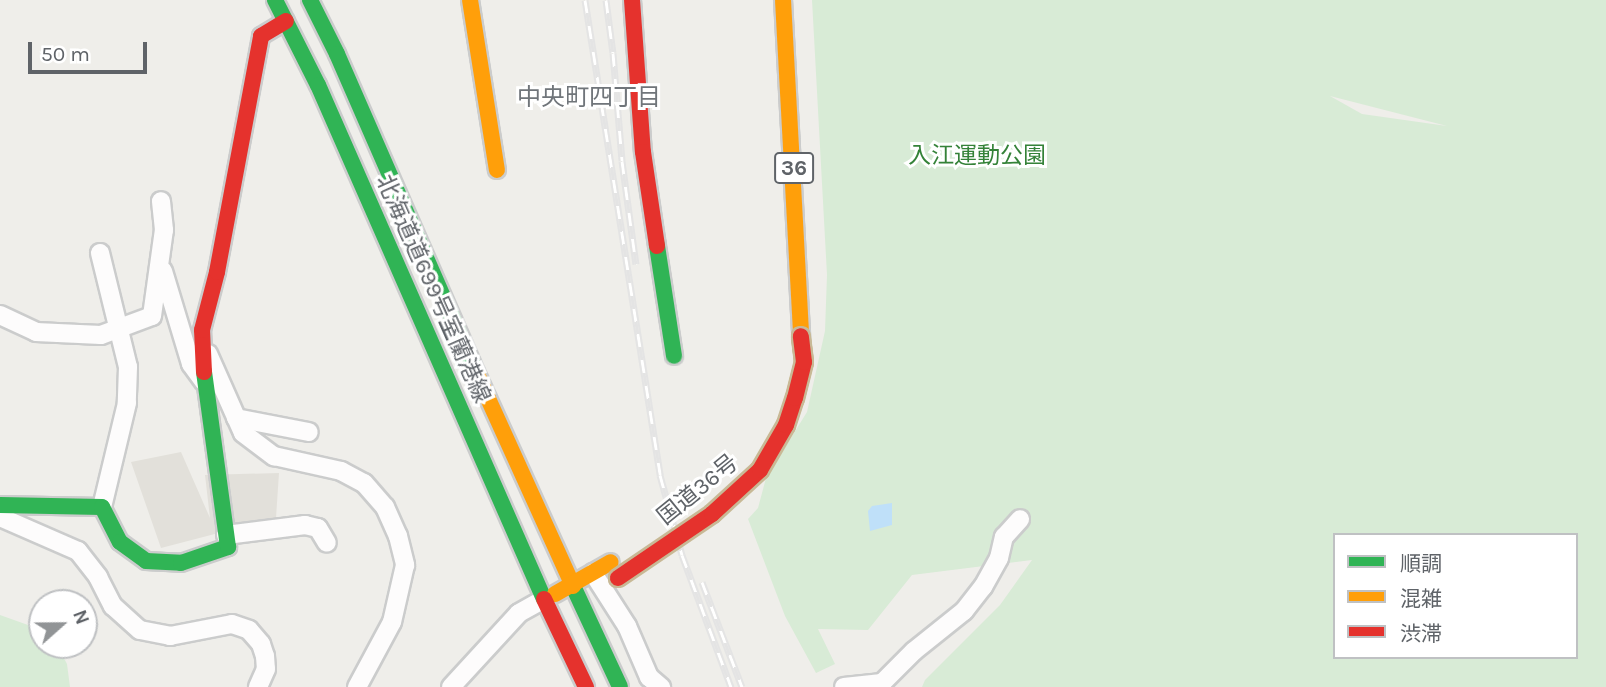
<!DOCTYPE html>
<meta charset="utf-8">
<style>
body{margin:0}
#map{position:relative;width:1606px;height:687px;overflow:hidden;background:#efeeea;font-family:Karla,"Noto Sans JP",sans-serif}
div>[style]{position:absolute}
.education>*{inset:0;background:#e2e0da}
.green>*{inset:0;background:#d8ebd6}
.water>*{inset:0;background:#bfe0f9}
.roads{filter:drop-shadow(2px 0 #cbcccc) drop-shadow(-2px 0 #cbcccc) drop-shadow(0 2px #cbcccc) drop-shadow(0 -2px #cbcccc)}
.street>*{height:18px;margin:-9px;padding:0 9px;transform-origin:9px;border-radius:9px;background:#fdfcfc}
.fast>*{height:16px;margin:-8px;padding:0 8px;transform-origin:8px;border-radius:8px;background:#30b455}
.slow>*{height:16px;margin:-8px;padding:0 8px;transform-origin:8px;border-radius:8px;background:#ff9f0a}
.jam>*{height:16px;margin:-8px;padding:0 8px;transform-origin:8px;border-radius:8px;background:#e5322d}
.rail>*{height:7px;margin-top:-3.5px;transform-origin:0;background:repeating-linear-gradient(90deg,#fff 0 13px,#e4e4e4 0 26px);box-sizing:border-box;border-block:2px solid #e4e4e4}
.bridges{filter:drop-shadow(2px 0 #c8b996) drop-shadow(-2px 0 #c8b996) drop-shadow(0 2px #c8b996) drop-shadow(0 -2px #c8b996)}
.jam-bridge>*{height:16px;margin:-8px;padding:0 8px;transform-origin:8px;border-radius:8px;background:#e5322d}
span{translate:-50% -50%;white-space:nowrap;text-align:center;line-height:1.15;-webkit-text-stroke:6px #fff;paint-order:stroke}
.shield-label span{padding:2px 5px;background:#fff;border:2px solid;border-radius:5px;-webkit-text-stroke-width:0}
.shield-label{font-size:21px;color:#5f6368;font-weight:700}
.park-label{font-size:23px;color:#348238}
.street-label{font-size:23px;color:#5f6368}
.neighbourhood-label{font-size:24px;color:#70757a}
.legend{position:absolute;left:1333px;top:533px;width:245px;height:126px;box-sizing:border-box;background:#fff;border:2px solid #bfc1c3;margin:0;padding:9px 12px;list-style:none;font-size:21px;color:#5f6368}
.legend li{display:flex;align-items:center;gap:14px;height:35px}
.legend b{width:35px;border:2px solid #bfc1c3}
.north{position:absolute;left:28px;top:589px;width:70px;height:70px;box-sizing:border-box;background:#fff;border:2px solid #bfc1c3;border-radius:50%;rotate:69deg;font-size:19px;font-weight:700;line-height:28px;text-align:center;color:#5f6368}
.north::after{content:'';display:block;margin:auto;width:24px;height:32px;background:#919496;clip-path:polygon(50% 0,100% 100%,50% 72%,0 100%)}
.scale{position:absolute;left:28px;top:42px;width:119px;height:32px;box-sizing:border-box;border:4px solid #5f6368;border-top:0;padding-left:9px;font-size:21px;line-height:24px;white-space:nowrap;color:#5f6368;-webkit-text-stroke:5px #fff;paint-order:stroke}
</style>
<div id="map">
<div class="education">
<div style="clip-path:polygon(181px 452px,210px 518px,205px 475px,279px 473px,276px 518px,161px 548px,131px 462px)"></div>
</div>
<div class="green">
<div style="clip-path:polygon(evenodd,812px 0,1606px 0,1606px 687px,922px 687px,925px 680px,1000px 605px,1032px 560px,912px 575px,868px 630px,818px 629px,835px 664px,816px 673px,785px 616px,748px 519px,758px 508px,766px 478px,807px 412px,825px 331px,827px 275px,812px 0,1330px 96px,1447px 126px,1362px 114px,1330px 96px,812px 0,1335px 535px,1576px 535px,1576px 657px,1335px 657px,1335px 535px)"></div>
<div style="clip-path:polygon(0 615px,42px 630px,42px 645px,57px 645px,67px 664px,70px 687px,0 687px)"></div>
</div>
<div class="water">
<div style="clip-path:polygon(892px 503px,892px 525px,870px 531px,868px 511px,872px 506px)"></div>
</div>
<div class="roads">
<div class="street">
<div style="left:100px;top:253px;width:117px;rotate:76.2deg"></div>
<div style="left:128px;top:367px;width:36px;rotate:92deg"></div>
<div style="left:127px;top:403px;width:107px;rotate:103.5deg"></div>
<div style="left:163px;top:271px;width:97px;rotate:73.2deg"></div>
<div style="left:191px;top:364px;width:22px;rotate:54deg"></div>
<div style="left:0;top:315px;width:40px;rotate:25deg"></div>
<div style="left:36px;top:332px;width:65px;rotate:2.6deg"></div>
<div style="left:101px;top:335px;width:54px;rotate:-20.4deg"></div>
<div style="left:152px;top:316px;width:87px;rotate:-82.1deg"></div>
<div style="left:164px;top:230px;width:29px;rotate:-96deg"></div>
<div style="left:208px;top:354px;width:86px;rotate:66.1deg"></div>
<div style="left:243px;top:433px;width:39px;rotate:37deg"></div>
<div style="left:274px;top:456px;width:69px;rotate:12.6deg"></div>
<div style="left:341px;top:471px;width:26px;rotate:28deg"></div>
<div style="left:364px;top:483px;width:32px;rotate:49deg"></div>
<div style="left:385px;top:507px;width:32px;rotate:66deg"></div>
<div style="left:398px;top:536px;width:30px;rotate:76deg"></div>
<div style="left:405px;top:565px;width:58px;rotate:102.8deg"></div>
<div style="left:392px;top:622px;width:74px;rotate:118.3deg"></div>
<div style="left:236px;top:418px;width:74px;rotate:10.9deg"></div>
<div style="left:0;top:517px;width:85px;rotate:23.6deg"></div>
<div style="left:78px;top:551px;width:33px;rotate:52deg"></div>
<div style="left:98px;top:577px;width:33px;rotate:63deg"></div>
<div style="left:113px;top:606px;width:36px;rotate:42deg"></div>
<div style="left:140px;top:630px;width:31px;rotate:11deg"></div>
<div style="left:170px;top:636px;width:63px;rotate:-11deg"></div>
<div style="left:232px;top:624px;width:18px;rotate:19deg"></div>
<div style="left:249px;top:630px;width:18px;rotate:49deg"></div>
<div style="left:261px;top:644px;width:13px;rotate:72deg"></div>
<div style="left:265px;top:656px;width:13px;rotate:86deg"></div>
<div style="left:266px;top:669px;width:20px;rotate:114deg"></div>
<div style="left:226px;top:535px;width:80px;rotate:-7.2deg"></div>
<div style="left:305px;top:525px;width:13px;rotate:13deg"></div>
<div style="left:318px;top:528px;width:17px;rotate:59deg"></div>
<div style="left:593px;top:573px;width:63px;rotate:57.3deg"></div>
<div style="left:627px;top:626px;width:56px;rotate:66.7deg"></div>
<div style="left:649px;top:677px;width:16px;rotate:40deg"></div>
<div style="left:451px;top:687px;width:100px;rotate:-47.4deg"></div>
<div style="left:519px;top:613px;width:29px;rotate:-29deg"></div>
<div style="left:844px;top:687px;width:38px;rotate:-6deg"></div>
<div style="left:882px;top:683px;width:45px;rotate:-45deg"></div>
<div style="left:914px;top:651px;width:64px;rotate:-38.7deg"></div>
<div style="left:964px;top:611px;width:31px;rotate:-52deg"></div>
<div style="left:983px;top:587px;width:33px;rotate:-61deg"></div>
<div style="left:999px;top:558px;width:22px;rotate:-77deg"></div>
<div style="left:1004px;top:537px;width:24px;rotate:-48deg"></div>
</div>
<div class="fast">
<div style="left:275px;top:0;width:95px;rotate:63.2deg"></div>
<div style="left:318px;top:85px;width:561px;rotate:66.27deg"></div>
<div style="left:310px;top:0;width:60px;rotate:63.4deg"></div>
<div style="left:337px;top:54px;width:347px;rotate:66.4deg"></div>
<div style="left:657px;top:246px;width:111px;rotate:81.2deg"></div>
<div style="left:0;top:505px;width:102px;rotate:1.1deg"></div>
<div style="left:102px;top:507px;width:39px;rotate:63deg"></div>
<div style="left:120px;top:542px;width:32px;rotate:36deg"></div>
<div style="left:146px;top:561px;width:35px;rotate:3deg"></div>
<div style="left:181px;top:563px;width:50px;rotate:-18.8deg"></div>
<div style="left:228px;top:547px;width:177px;rotate:-97.8deg"></div>
<div style="left:573px;top:586px;width:111px;rotate:65deg"></div>
</div>
<div class="slow">
<div style="left:470px;top:0;width:172px;rotate:81deg"></div>
<div style="left:783px;top:0;width:336px;rotate:86.9deg"></div>
<div style="left:476px;top:372px;width:235px;rotate:65.6deg"></div>
<div style="left:555px;top:594px;width:64px;rotate:-29.7deg"></div>
</div>
<div class="jam">
<div style="left:632px;top:0;width:152px;rotate:85.9deg"></div>
<div style="left:643px;top:152px;width:95px;rotate:81.5deg"></div>
<div style="left:204px;top:372px;width:42px;rotate:-92.7deg"></div>
<div style="left:202px;top:330px;width:60px;rotate:-75.5deg"></div>
<div style="left:217px;top:272px;width:240px;rotate:-79.4deg"></div>
<div style="left:261px;top:36px;width:29px;rotate:-31deg"></div>
<div style="left:544px;top:599px;width:98px;rotate:64.5deg"></div>
</div>
</div>
<div class="rail">
<div style="left:585px;top:0;width:481px;rotate:81deg"></div>
<div style="left:660px;top:475px;width:83px;rotate:74.6deg"></div>
<div style="left:682px;top:555px;width:141px;rotate:69.6deg"></div>
<div style="left:606px;top:0;width:53px;rotate:82.5deg"></div>
<div style="left:613px;top:53px;width:108px;rotate:85.2deg"></div>
<div style="left:622px;top:161px;width:104px;rotate:82.3deg"></div>
<div style="left:702px;top:582px;width:112px;rotate:69.1deg"></div>
</div>
<div class="bridges">
<div class="jam-bridge">
<div style="left:618px;top:578px;width:114px;rotate:-34.2deg"></div>
<div style="left:712px;top:514px;width:65px;rotate:-42.5deg"></div>
<div style="left:760px;top:470px;width:52px;rotate:-60deg"></div>
<div style="left:786px;top:425px;width:28px;rotate:-72deg"></div>
<div style="left:795px;top:398px;width:37px;rotate:-76deg"></div>
<div style="left:804px;top:362px;width:26px;rotate:-97deg"></div>
</div>
</div>
<div class="shield-label">
<span style="left:794px;top:168px">36</span>
</div>
<div class="park-label">
<span style="left:977px;top:156px">入江運動公園</span>
</div>
<div class="street-label">
<span style="left:433px;top:289px;rotate:66deg">北海道道699号室蘭港線</span>
<span style="left:698px;top:490px;rotate:-39deg">国道36号</span>
</div>
<div class="neighbourhood-label">
<span style="left:589px;top:98px">中央町四丁目</span>
</div>
<ul class="legend">
<li><b style="height:9px;background:#30b455"></b>順調</li>
<li><b style="height:9px;background:#ff9f0a"></b>混雑</li>
<li><b style="height:9px;background:#e5322d"></b>渋滞</li>
</ul>
<div class="north">N</div>
<div class="scale">50 m</div>
</div>
